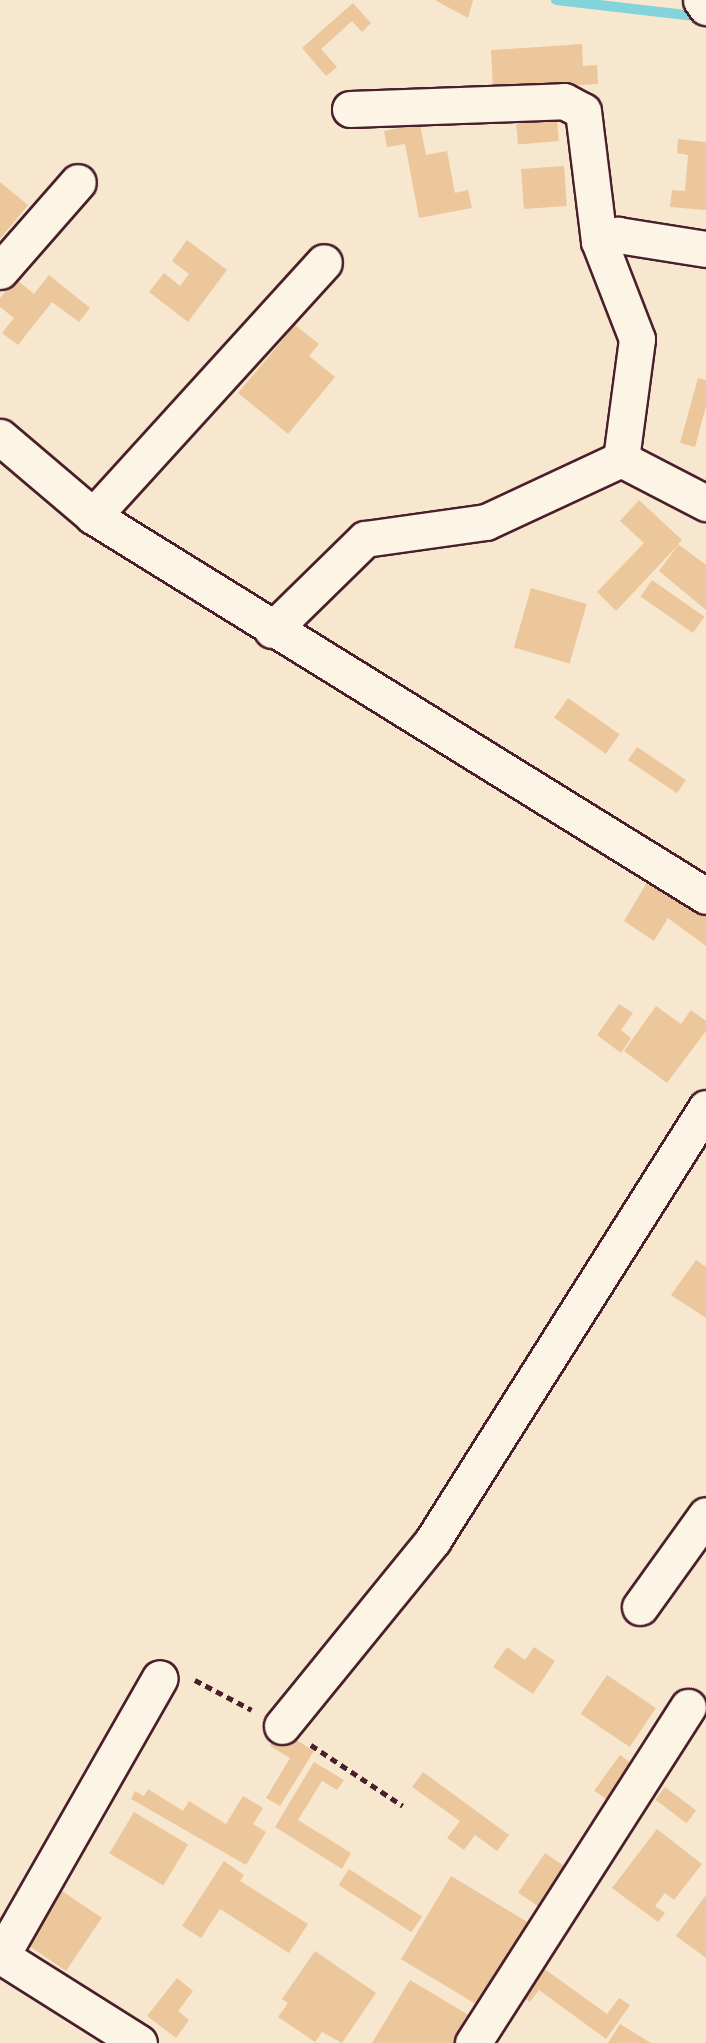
<!DOCTYPE html>
<style>
body{margin:0}
#map{position:relative;width:706px;height:2043px;overflow:hidden;background:#f7e7cf;font-family:Sriracha,sans-serif}
div>[style]{position:absolute}
.stream>*{height:10px;margin:-5px;padding:0 5px;transform-origin:5px;border-radius:5px;background:#82d3da}
.building>*{inset:0;background:#ecc79c;transform-origin:0 0}
.path>*{height:4.5px;margin-top:-2.25px;transform-origin:0;background:repeating-linear-gradient(90deg,#4a1f2b 0 7px,transparent 0 12px)}
.roads{filter:drop-shadow(2px 0 #4a1f2b) drop-shadow(-2px 0 #4a1f2b) drop-shadow(0 2px #4a1f2b) drop-shadow(0 -2px #4a1f2b)}
.minor>*{height:35px;margin:-17.5px;padding:0 17.5px;transform-origin:17.5px;border-radius:17.5px;background:#fcf5e5}
span{translate:-50% -50%;white-space:nowrap;text-align:center;line-height:1.15;-webkit-text-stroke:5px #fcf5e5;paint-order:stroke}
</style>
<div id="map">
<div class="stream">
<div style="left:556px;top:0;width:148px;rotate:6.6deg"></div>
</div>
<div class="building">
<div style="clip-path:polygon(435px 0,473px 0,468px 18px)"></div>
<div style="clip-path:polygon(353px 3px,371px 23px,362px 32px,352px 21px,321px 49px,337px 67px,326px 76px,302px 48px)"></div>
<div style="clip-path:polygon(582px 44px,583px 66px,597px 65px,598px 84px,493px 90px,491px 50px)"></div>
<div style="left:557px;top:120px;width:21px;height:41px;rotate:85deg"></div>
<div style="clip-path:polygon(420px 124px,426px 155px,447px 151px,455px 193px,468px 190px,472px 208px,419px 218px,405px 144px,387px 147px,384px 131px)"></div>
<div style="clip-path:polygon(678px 139px,706px 142px,706px 210px,670px 207px,672px 190px,685px 191px,688px 155px,677px 153px)"></div>
<div style="left:564px;top:166px;width:40px;height:43px;rotate:86deg"></div>
<div style="clip-path:polygon(0 182px,28px 205px,0 239px)"></div>
<div style="clip-path:polygon(187px 240px,227px 270px,188px 322px,149px 292px,164px 273px,180px 286px,189px 274px,172px 261px)"></div>
<div style="clip-path:polygon(49px 275px,90px 308px,79px 322px,52px 302px,18px 345px,2px 333px,14px 318px,0 307px,0 298px,16px 279px,34px 294px)"></div>
<div style="clip-path:polygon(295px 325px,319px 344px,309px 356px,335px 377px,288px 434px,238px 393px)"></div>
<div style="clip-path:polygon(698px 378px,706px 380px,706px 406px,695px 447px,680px 443px)"></div>
<div style="clip-path:polygon(639px 500px,682px 540px,678px 544px,706px 565px,706px 610px,659px 571px,678px 545px,616px 611px,597px 592px,644px 543px,620px 521px)"></div>
<div style="left:652px;top:580px;width:64px;height:20px;rotate:35deg"></div>
<div style="left:531px;top:588px;width:58px;height:62px;rotate:16deg"></div>
<div style="left:568px;top:698px;width:63px;height:24px;rotate:35deg"></div>
<div style="left:637px;top:747px;width:59px;height:16px;rotate:34deg"></div>
<div style="clip-path:polygon(649px 879px,706px 916px,706px 946px,668px 918px,654px 941px,624px 921px)"></div>
<div style="clip-path:polygon(619px 1004px,633px 1013px,621px 1030px,631px 1038px,621px 1053px,597px 1035px)"></div>
<div style="clip-path:polygon(656px 1006px,681px 1024px,691px 1010px,706px 1021px,706px 1031px,667px 1083px,624px 1051px)"></div>
<div style="clip-path:polygon(696px 1260px,706px 1267px,706px 1318px,671px 1295px)"></div>
<div style="clip-path:polygon(507px 1647px,525px 1660px,534px 1647px,555px 1661px,533px 1694px,493px 1667px)"></div>
<div style="left:607px;top:1675px;width:59px;height:47px;rotate:34deg"></div>
<div style="clip-path:polygon(280px 1730px,314px 1751px,280px 1806px,266px 1798px,290px 1758px,270px 1746px)"></div>
<div style="left:620px;top:1755px;width:19px;height:44px;rotate:36deg"></div>
<div style="clip-path:polygon(314px 1762px,344px 1780px,337px 1790px,322px 1781px,298px 1820px,351px 1853px,342px 1869px,275px 1827px)"></div>
<div style="clip-path:polygon(423px 1772px,509px 1835px,497px 1851px,475px 1835px,464px 1850px,447px 1838px,460px 1821px,412px 1787px)"></div>
<div style="left:665px;top:1787px;width:39px;height:16px;rotate:37deg"></div>
<div style="clip-path:polygon(148px 1789px,183px 1811px,189px 1801px,226px 1824px,243px 1796px,263px 1808px,253px 1824px,266px 1832px,246px 1865px,131px 1799px,135px 1791px,144px 1796px)"></div>
<div style="left:134px;top:1812px;width:63px;height:48px;rotate:31deg"></div>
<div style="clip-path:polygon(657px 1829px,702px 1864px,674px 1900px,665px 1893px,655px 1906px,665px 1913px,658px 1922px,612px 1888px)"></div>
<div style="left:545px;top:1853px;width:30px;height:48px;rotate:34deg"></div>
<div style="clip-path:polygon(224px 1861px,244px 1875px,240px 1881px,308px 1924px,289px 1953px,220px 1909px,201px 1938px,182px 1926px)"></div>
<div style="left:349px;top:1869px;width:87px;height:19px;rotate:33deg"></div>
<div style="left:451px;top:1876px;width:95px;height:97px;rotate:31deg"></div>
<div style="left:62px;top:1891px;width:48px;height:64px;rotate:34deg"></div>
<div style="clip-path:polygon(706px 1895px,706px 1958px,676px 1936px)"></div>
<div style="clip-path:polygon(315px 1951px,376px 1993px,342px 2043px,322px 2032px,315px 2042px,278px 2017px,288px 2003px,282px 1999px)"></div>
<div style="clip-path:polygon(539px 1965px,607px 2014px,619px 1998px,630px 2005px,606px 2039px,539px 1990px,530px 2002px,518px 1994px)"></div>
<div style="clip-path:polygon(177px 1978px,193px 1991px,178px 2011px,189px 2020px,176px 2038px,147px 2016px)"></div>
<div style="clip-path:polygon(410px 1980px,472px 2017px,456px 2043px,372px 2043px)"></div>
<div style="clip-path:polygon(620px 2024px,651px 2043px,608px 2043px)"></div>
</div>
<div class="path">
<div style="left:195px;top:1680px;width:64px;rotate:27.8deg"></div>
<div style="left:311px;top:1745px;width:110px;rotate:33.5deg"></div>
</div>
<div class="roads">
<div class="minor">
<div style="left:701px;top:0;width:9px;rotate:54deg"></div>
<div style="left:350px;top:109px;width:214px;rotate:-2.1deg"></div>
<div style="left:564px;top:101px;width:21px;rotate:28deg"></div>
<div style="left:583px;top:111px;width:131px;rotate:83deg"></div>
<div style="left:0;top:271px;width:118px;rotate:-48.8deg"></div>
<div style="left:0;top:437px;width:122px;rotate:40.3deg"></div>
<div style="left:93px;top:516px;width:721px;rotate:31.79deg"></div>
<div style="left:621px;top:459px;width:96px;rotate:27.4deg"></div>
<div style="left:93px;top:516px;width:343px;rotate:-47.7deg"></div>
<div style="left:272px;top:630px;width:130px;rotate:-44.4deg"></div>
<div style="left:365px;top:539px;width:122px;rotate:-8deg"></div>
<div style="left:486px;top:522px;width:149px;rotate:-25deg"></div>
<div style="left:621px;top:459px;width:121px;rotate:-82.4deg"></div>
<div style="left:637px;top:339px;width:105px;rotate:-111.2deg"></div>
<div style="left:599px;top:241px;width:20px;rotate:-18deg"></div>
<div style="left:618px;top:235px;width:89px;rotate:9deg"></div>
<div style="left:640px;top:1607px;width:113px;rotate:-54.3deg"></div>
<div style="left:282px;top:1726px;width:240px;rotate:-50.9deg"></div>
<div style="left:433px;top:1540px;width:511px;rotate:-57.71deg"></div>
<div style="left:1px;top:1956px;width:163px;rotate:32.2deg"></div>
<div style="left:0;top:1958px;width:322px;rotate:-60.3deg"></div>
<div style="left:473px;top:2043px;width:399px;rotate:-57.4deg"></div>
</div>
</div>
</div>
